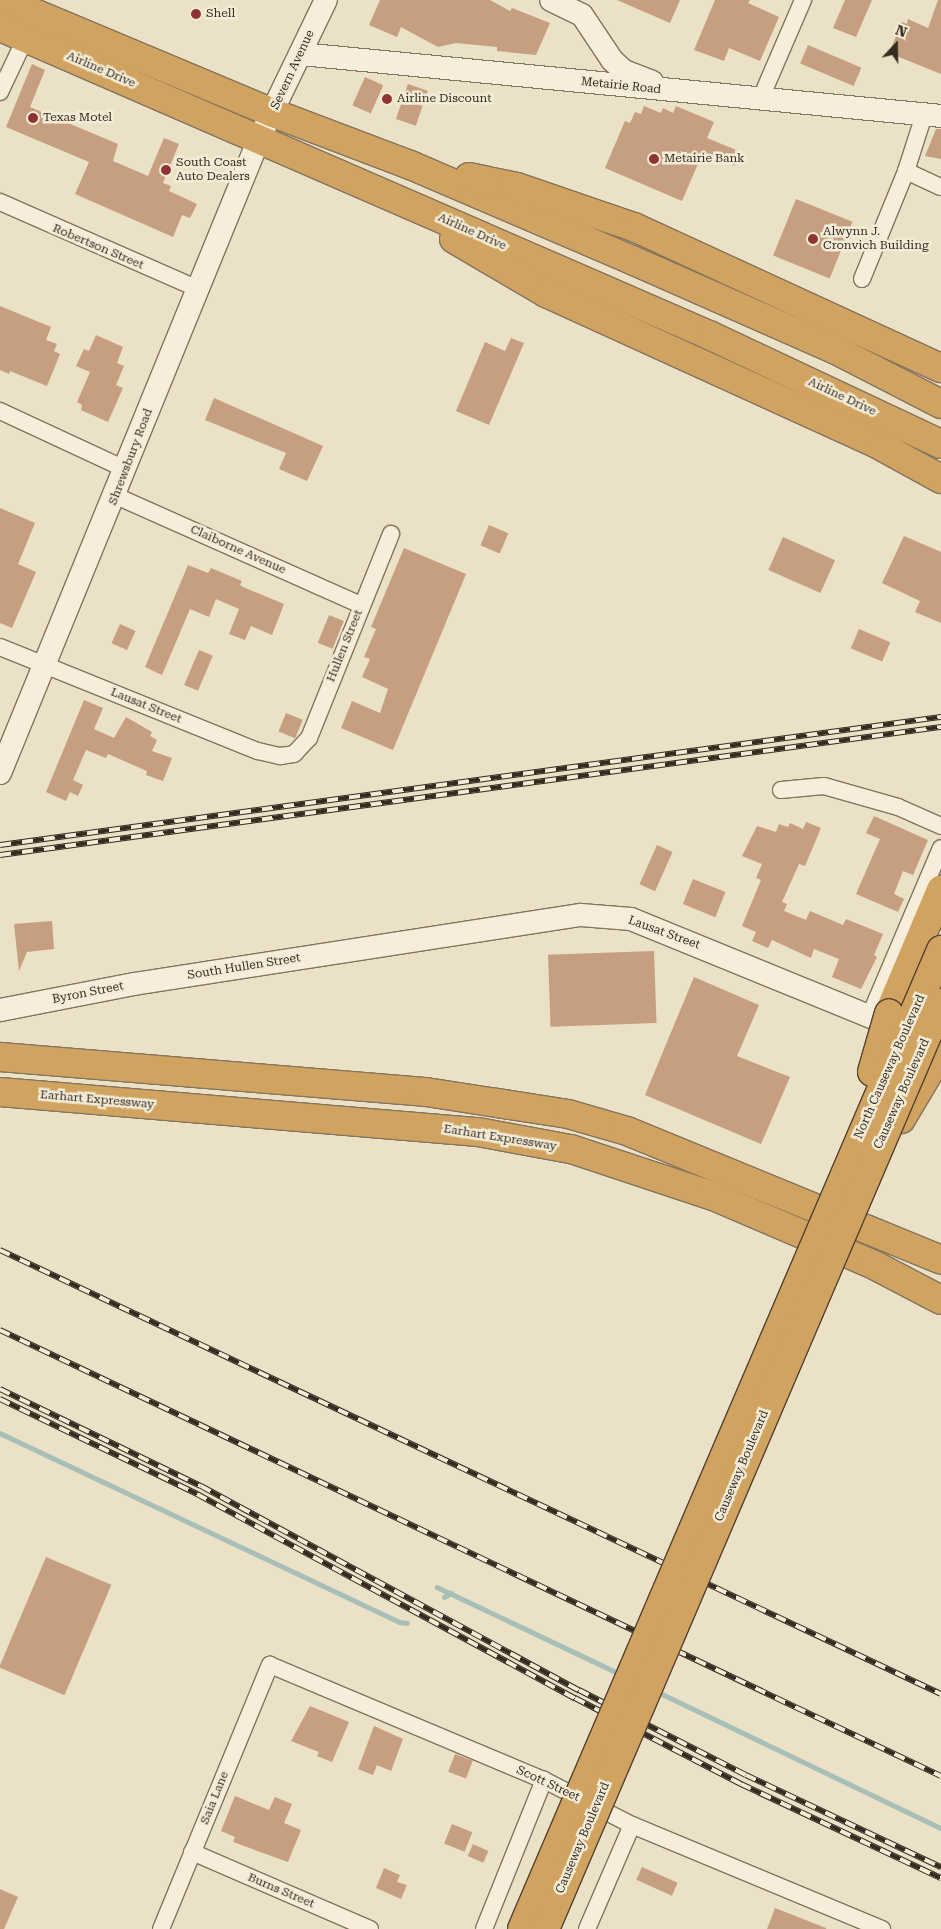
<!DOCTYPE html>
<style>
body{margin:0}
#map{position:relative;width:941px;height:1929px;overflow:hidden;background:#eae1c7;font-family:"Roboto Serif",serif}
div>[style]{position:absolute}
.stream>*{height:4.5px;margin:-2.25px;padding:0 2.25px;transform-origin:2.25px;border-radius:2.25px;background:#a8bfb8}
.building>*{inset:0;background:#c59f80;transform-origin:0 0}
.roads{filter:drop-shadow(1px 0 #84735e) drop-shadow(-1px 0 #84735e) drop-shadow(0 1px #84735e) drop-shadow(0 -1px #84735e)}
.street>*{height:16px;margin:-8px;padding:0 8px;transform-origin:8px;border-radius:8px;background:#f6eeda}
.secondary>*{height:22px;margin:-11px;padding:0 11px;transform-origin:11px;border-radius:11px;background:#f6eeda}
.highway>*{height:28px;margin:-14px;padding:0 14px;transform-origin:14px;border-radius:14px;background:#d1a360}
.rail>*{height:5.5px;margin-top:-2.75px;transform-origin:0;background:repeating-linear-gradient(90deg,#f2ebd6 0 11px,#362b20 0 22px);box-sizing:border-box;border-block:1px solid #362b20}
.bridges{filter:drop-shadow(1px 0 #534232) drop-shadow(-1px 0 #534232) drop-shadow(0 1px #534232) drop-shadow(0 -1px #534232)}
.highway-bridge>*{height:28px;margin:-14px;padding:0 14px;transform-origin:14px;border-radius:14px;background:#d1a360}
.dots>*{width:14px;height:14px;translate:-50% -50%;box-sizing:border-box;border:2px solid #f2ebd6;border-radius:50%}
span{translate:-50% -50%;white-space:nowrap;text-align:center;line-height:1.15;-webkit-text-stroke:5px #f2ebd6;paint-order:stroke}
.poi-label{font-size:12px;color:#362b20}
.left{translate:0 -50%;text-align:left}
.street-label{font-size:12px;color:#362b20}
.north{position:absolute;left:871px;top:20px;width:50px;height:50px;-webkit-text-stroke:4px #f2ebd6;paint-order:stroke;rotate:21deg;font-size:14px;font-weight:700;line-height:20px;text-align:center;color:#362b20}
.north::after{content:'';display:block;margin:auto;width:18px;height:22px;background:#362b20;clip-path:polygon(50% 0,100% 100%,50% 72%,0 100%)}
</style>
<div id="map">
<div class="stream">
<div style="left:0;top:1433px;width:441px;rotate:25.3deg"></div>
<div style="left:399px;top:1622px;width:8px;rotate:7deg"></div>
<div style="left:437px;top:1587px;width:205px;rotate:25.4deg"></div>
<div style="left:444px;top:1597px;width:8px;rotate:-30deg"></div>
<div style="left:656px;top:1691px;width:316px;rotate:25.7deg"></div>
</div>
<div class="building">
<div style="clip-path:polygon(380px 0,490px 0,510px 11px,512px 8px,550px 23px,536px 55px,497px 51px,497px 47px,456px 43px,438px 47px,401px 27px,397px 37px,369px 25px)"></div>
<div style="clip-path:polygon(617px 0,680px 0,670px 23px)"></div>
<div style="clip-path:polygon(715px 0,750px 0,748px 3px,779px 17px,760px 61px,729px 48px,724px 61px,694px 50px)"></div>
<div style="clip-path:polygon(845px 0,872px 0,856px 37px,833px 28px)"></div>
<div style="clip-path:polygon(938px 0,941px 0,941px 74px,889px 53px,902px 22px,907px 24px,908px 19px,928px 28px)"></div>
<div style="left:808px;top:45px;width:58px;height:20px;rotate:23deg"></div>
<div style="clip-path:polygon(32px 64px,45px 70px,30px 107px,118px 144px,113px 161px,148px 176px,164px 138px,179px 144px,163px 183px,171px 186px,169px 191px,197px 204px,190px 218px,182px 215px,173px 237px,75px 194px,89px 162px,6px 127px)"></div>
<div style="left:365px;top:77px;width:20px;height:31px;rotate:24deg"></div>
<div style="left:408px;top:84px;width:21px;height:37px;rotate:19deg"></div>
<div style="clip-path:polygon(644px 106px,661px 113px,663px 108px,673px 113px,676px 106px,714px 122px,707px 138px,741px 152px,735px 166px,703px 152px,682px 201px,605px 168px,625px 121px,630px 123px,635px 112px,641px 114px)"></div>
<div style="clip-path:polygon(936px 129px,941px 129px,941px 159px,925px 156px)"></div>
<div style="left:796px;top:199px;width:61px;height:61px;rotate:22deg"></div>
<div style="clip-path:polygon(0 306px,51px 327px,46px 340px,57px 344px,54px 351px,60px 354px,47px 386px,10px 371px,9px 374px,0 370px)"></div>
<div style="clip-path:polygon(96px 335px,123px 347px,117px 363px,124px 366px,116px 385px,123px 388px,108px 422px,81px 410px,82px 405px,77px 402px,90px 372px,76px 366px,84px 349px,89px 351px)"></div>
<div style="clip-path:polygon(511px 338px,524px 343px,489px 425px,456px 411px,485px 342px,505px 351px)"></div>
<div style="clip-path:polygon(214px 398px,323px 446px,307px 481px,279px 469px,286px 453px,205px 420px)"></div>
<div style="clip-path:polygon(0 508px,35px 523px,18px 564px,36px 572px,12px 628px,0 623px)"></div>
<div style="left:489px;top:525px;width:21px;height:22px;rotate:23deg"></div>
<div style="clip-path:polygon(904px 536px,941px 552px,941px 623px,915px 612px,920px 601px,882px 583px)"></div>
<div style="left:783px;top:537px;width:57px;height:36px;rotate:24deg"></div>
<div style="clip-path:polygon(404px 548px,466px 574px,393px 750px,341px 728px,352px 701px,380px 713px,388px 689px,362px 677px,370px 659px,364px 657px,376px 629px,371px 627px)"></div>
<div style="clip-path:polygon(188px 565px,208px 573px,211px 568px,242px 581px,240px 585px,243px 587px,284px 604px,272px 635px,251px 626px,245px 640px,229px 634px,239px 609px,216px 599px,209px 617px,190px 609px,162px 675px,145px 667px)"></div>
<div style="left:329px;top:615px;width:16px;height:30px;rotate:22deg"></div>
<div style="left:120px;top:624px;width:17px;height:21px;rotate:24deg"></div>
<div style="left:859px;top:629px;width:34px;height:21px;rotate:23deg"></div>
<div style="left:199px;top:650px;width:15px;height:38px;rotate:23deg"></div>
<div style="clip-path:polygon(84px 700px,103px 708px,94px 729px,114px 738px,126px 717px,152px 732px,150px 736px,157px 740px,152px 751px,172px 758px,163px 781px,146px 775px,147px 771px,108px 754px,106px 758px,86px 750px,73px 780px,83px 785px,78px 796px,70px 792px,66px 801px,46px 792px)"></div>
<div style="left:286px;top:713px;width:18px;height:20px;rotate:22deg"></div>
<div style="clip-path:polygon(874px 816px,928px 840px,913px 875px,903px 871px,894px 894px,904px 899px,898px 912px,856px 894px,880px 839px,866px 833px)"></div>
<div style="clip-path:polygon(806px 822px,821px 828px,805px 866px,799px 864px,782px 902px,787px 904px,784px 911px,806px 920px,810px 911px,843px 925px,846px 919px,883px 934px,874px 955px,877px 957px,861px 989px,832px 977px,839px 959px,814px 949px,811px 958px,772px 940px,768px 948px,752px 941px,756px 932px,742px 926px,761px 880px,756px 878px,762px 864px,742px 856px,757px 826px,776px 832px,779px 824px,788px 827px,790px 823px,803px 829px)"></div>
<div style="left:657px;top:845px;width:17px;height:43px;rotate:24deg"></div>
<div style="left:693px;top:879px;width:35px;height:27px;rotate:22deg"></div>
<div style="clip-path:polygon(52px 921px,54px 949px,27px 952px,19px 971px,14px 924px)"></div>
<div style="left:654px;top:951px;width:72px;height:106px;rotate:88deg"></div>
<div style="clip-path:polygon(694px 977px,759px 1005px,737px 1056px,790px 1077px,761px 1144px,645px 1095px)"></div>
<div style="left:46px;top:1557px;width:71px;height:120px;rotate:23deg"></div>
<div style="clip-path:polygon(310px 1706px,349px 1722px,332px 1762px,317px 1756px,319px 1752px,291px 1741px)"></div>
<div style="clip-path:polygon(374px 1726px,403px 1739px,391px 1771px,377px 1765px,373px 1775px,358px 1769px)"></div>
<div style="left:455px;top:1754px;width:19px;height:19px;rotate:21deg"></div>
<div style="clip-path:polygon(235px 1796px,269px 1810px,275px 1797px,292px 1804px,284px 1823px,301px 1830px,288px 1862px,233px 1842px,235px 1837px,221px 1831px)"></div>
<div style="left:452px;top:1824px;width:22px;height:21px;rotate:22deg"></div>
<div style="left:473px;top:1844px;width:17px;height:13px;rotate:24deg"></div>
<div style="left:642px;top:1867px;width:39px;height:14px;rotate:24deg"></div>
<div style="clip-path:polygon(384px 1868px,400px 1875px,397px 1882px,407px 1885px,401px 1899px,376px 1888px)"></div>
<div style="clip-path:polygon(0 1889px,18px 1897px,4px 1929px,0 1929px)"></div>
<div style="clip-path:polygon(775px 1908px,826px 1928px,826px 1929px,767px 1929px)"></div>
</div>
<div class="roads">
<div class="street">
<div style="left:0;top:92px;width:61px;rotate:-64.7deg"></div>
<div style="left:760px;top:100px;width:109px;rotate:-66.7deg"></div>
<div style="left:906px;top:171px;width:38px;rotate:25deg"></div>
<div style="left:0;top:202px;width:216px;rotate:23.7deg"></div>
<div style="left:862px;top:279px;width:117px;rotate:-67.8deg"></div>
<div style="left:906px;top:171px;width:59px;rotate:-72.2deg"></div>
<div style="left:0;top:411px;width:138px;rotate:24.9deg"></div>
<div style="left:116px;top:496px;width:268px;rotate:24deg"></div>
<div style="left:0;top:647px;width:278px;rotate:22deg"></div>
<div style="left:258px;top:751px;width:23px;rotate:13deg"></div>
<div style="left:280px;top:756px;width:14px;rotate:-8deg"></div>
<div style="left:294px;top:754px;width:22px;rotate:-47deg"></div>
<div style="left:309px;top:738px;width:220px;rotate:-68.1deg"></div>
<div style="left:781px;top:790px;width:43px;rotate:-5.3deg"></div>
<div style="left:824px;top:786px;width:77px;rotate:15.8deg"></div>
<div style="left:898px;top:807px;width:47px;rotate:23.8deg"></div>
<div style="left:870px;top:1015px;width:181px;rotate:-67deg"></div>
<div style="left:192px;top:1852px;width:194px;rotate:23.4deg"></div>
<div style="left:161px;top:1929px;width:286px;rotate:-67.6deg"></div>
<div style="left:270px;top:1665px;width:297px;rotate:22.8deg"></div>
<div style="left:544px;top:1780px;width:99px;rotate:27.1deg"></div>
<div style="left:632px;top:1825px;width:271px;rotate:22.6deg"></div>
<div style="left:484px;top:1929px;width:161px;rotate:-68.1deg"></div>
<div style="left:587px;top:1929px;width:113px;rotate:-66.6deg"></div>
</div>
<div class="secondary">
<div style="left:551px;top:0;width:34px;rotate:26deg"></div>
<div style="left:582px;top:15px;width:54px;rotate:56.3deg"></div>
<div style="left:612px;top:60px;width:16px;rotate:43deg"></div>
<div style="left:624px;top:71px;width:30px;rotate:21deg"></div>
<div style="left:301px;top:54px;width:643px;rotate:5.53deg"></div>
<div style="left:0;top:773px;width:685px;rotate:-67.78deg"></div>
<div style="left:259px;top:139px;width:154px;rotate:-64.3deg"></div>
<div style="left:0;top:1010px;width:136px;rotate:-11deg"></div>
<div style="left:134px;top:984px;width:452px;rotate:-8.8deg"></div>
<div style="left:581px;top:915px;width:50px;rotate:4.6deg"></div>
<div style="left:631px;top:919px;width:292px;rotate:22.2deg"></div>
</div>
<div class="highway">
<div style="left:3px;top:0;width:293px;rotate:22.7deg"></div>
<div style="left:273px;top:113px;width:147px;rotate:20.8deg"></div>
<div style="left:410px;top:165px;width:241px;rotate:23.2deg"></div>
<div style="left:632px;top:260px;width:221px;rotate:23.8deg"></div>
<div style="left:834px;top:349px;width:120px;rotate:27.2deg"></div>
<div style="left:0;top:27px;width:773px;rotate:23.48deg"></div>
<div style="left:709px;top:335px;width:256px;rotate:25.2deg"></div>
<div style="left:469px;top:177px;width:49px;rotate:11.8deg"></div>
<div style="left:517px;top:187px;width:124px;rotate:18.9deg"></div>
<div style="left:634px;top:227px;width:338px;rotate:24.7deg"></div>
<div style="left:454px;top:239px;width:107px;rotate:30.4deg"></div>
<div style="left:546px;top:293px;width:366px;rotate:24.5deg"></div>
<div style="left:879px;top:445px;width:71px;rotate:28.7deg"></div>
<div style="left:889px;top:1013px;width:134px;rotate:-67.1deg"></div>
<div style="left:0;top:1057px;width:427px;rotate:4.7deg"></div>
<div style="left:426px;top:1092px;width:144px;rotate:8.8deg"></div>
<div style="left:568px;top:1114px;width:61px;rotate:16.1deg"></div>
<div style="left:627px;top:1131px;width:339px;rotate:22.3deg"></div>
<div style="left:0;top:1092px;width:480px;rotate:4.8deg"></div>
<div style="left:478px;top:1132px;width:95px;rotate:10.4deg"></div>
<div style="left:571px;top:1149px;width:150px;rotate:18.3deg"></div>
<div style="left:713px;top:1196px;width:177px;rotate:23.2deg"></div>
<div style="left:876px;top:1266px;width:73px;rotate:27.6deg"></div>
<div style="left:901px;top:1119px;width:78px;rotate:-59.2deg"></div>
</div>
</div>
<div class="rail">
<div style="left:0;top:845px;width:950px;rotate:-7.75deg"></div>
<div style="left:0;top:855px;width:950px;rotate:-7.75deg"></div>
<div style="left:0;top:1250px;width:1040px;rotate:25.26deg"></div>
<div style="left:0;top:1330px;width:1041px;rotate:25.36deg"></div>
<div style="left:0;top:1389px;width:223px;rotate:25.8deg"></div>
<div style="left:201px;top:1486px;width:430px;rotate:28.4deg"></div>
<div style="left:579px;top:1690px;width:187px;rotate:27deg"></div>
<div style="left:746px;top:1775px;width:216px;rotate:25.3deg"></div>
<div style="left:0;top:1399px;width:219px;rotate:25.7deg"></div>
<div style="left:197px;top:1494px;width:430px;rotate:28.4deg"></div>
<div style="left:575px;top:1698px;width:187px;rotate:27.4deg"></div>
<div style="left:741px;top:1784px;width:221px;rotate:25.2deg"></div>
</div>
<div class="bridges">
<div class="highway-bridge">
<div style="left:872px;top:1072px;width:61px;rotate:-73.9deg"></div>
<div style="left:522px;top:1929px;width:1065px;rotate:-66.83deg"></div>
<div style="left:545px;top:1929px;width:1007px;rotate:-66.85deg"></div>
</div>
</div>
<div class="dots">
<div style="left:196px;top:14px;background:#8e3533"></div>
<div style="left:387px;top:99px;background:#8e3533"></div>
<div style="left:33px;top:118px;background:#8e3533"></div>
<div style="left:654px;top:159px;background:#8e3533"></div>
<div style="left:166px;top:170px;background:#8e3533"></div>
<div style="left:813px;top:239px;background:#8e3533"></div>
</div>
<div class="poi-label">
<span class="left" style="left:206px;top:14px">Shell</span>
<span class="left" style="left:397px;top:99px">Airline Discount</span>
<span class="left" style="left:43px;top:118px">Texas Motel</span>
<span class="left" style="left:664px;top:159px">Metairie Bank</span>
<span class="left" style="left:176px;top:170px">South Coast<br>Auto Dealers</span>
<span class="left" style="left:823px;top:239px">Alwynn J.<br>Cronvich Building</span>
</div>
<div class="street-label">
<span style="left:101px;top:70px;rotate:23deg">Airline Drive</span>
<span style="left:293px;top:70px;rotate:-65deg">Severn Avenue</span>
<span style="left:621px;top:86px;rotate:6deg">Metairie Road</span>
<span style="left:472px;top:232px;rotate:24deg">Airline Drive</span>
<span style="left:98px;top:247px;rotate:23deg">Robertson Street</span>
<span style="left:842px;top:397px;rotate:25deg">Airline Drive</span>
<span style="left:131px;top:457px;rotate:-69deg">Shrewsbury Road</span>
<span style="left:238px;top:550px;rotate:24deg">Claiborne Avenue</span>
<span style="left:345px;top:646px;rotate:-68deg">Hullen Street</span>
<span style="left:146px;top:706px;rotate:22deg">Lausat Street</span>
<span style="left:664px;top:933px;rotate:20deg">Lausat Street</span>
<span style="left:244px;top:967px;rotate:-9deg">South Hullen Street</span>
<span style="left:88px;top:993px;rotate:-11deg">Byron Street</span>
<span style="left:890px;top:1067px;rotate:-66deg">North Causeway Boulevard</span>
<span style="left:902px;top:1094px;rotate:-66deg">Causeway Boulevard</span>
<span style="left:97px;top:1100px;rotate:5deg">Earhart Expressway</span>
<span style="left:500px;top:1138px;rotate:9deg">Earhart Expressway</span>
<span style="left:742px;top:1466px;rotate:-67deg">Causeway Boulevard</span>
<span style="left:548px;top:1784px;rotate:25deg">Scott Street</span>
<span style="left:215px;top:1798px;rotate:-68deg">Saia Lane</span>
<span style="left:583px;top:1838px;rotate:-67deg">Causeway Boulevard</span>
<span style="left:281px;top:1891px;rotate:23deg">Burns Street</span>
</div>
<div class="north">N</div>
</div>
